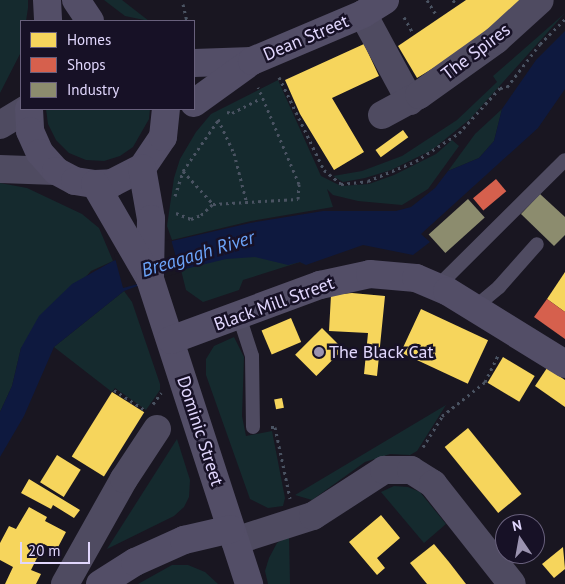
<!DOCTYPE html>
<style>
body{margin:0}
#map{position:relative;width:565px;height:584px;overflow:hidden;background:#191621;font-family:"PT Sans",sans-serif}
div>[style]{position:absolute}
.green>*{inset:0;background:#152a2e}
.water>*{inset:0;background:#0e193f}
.pier>*{inset:0;background:#191621;transform-origin:0 0}
.homes>*{inset:0;background:#f6d55c;transform-origin:0 0}
.shops>*{inset:0;background:#d6604d;transform-origin:0 0}
.industry>*{inset:0;background:#8c8c6e;transform-origin:0 0}
.path>*{height:3px;margin-top:-1.5px;transform-origin:0;background:repeating-linear-gradient(90deg,#4a5362 0 2.5px,transparent 0 6.5px)}
.lane>*{height:14px;margin:-7px;padding:0 7px;transform-origin:7px;border-radius:7px;background:#4f4b61}
.street>*{height:28px;margin:-14px;padding:0 14px;transform-origin:14px;border-radius:14px;background:#4f4b61}
.secondary>*{height:28px;margin:-14px;padding:0 14px;transform-origin:14px;border-radius:14px;background:#534e67}
.dots>*{width:14px;height:14px;translate:-50% -50%;box-sizing:border-box;border:2px solid #171126;border-radius:50%}
span{translate:-50% -50%;white-space:nowrap;text-align:center;line-height:1.15;-webkit-text-stroke:5px #171126;paint-order:stroke}
.street-label{font-size:18px;color:#e1d7fd}
.poi-label{font-size:18px;color:#e1d7fd}
.left{translate:0 -50%;text-align:left}
.water-label{font-size:19px;color:#6ba3f8;font-style:italic}
.legend{position:absolute;left:20px;top:20px;width:175px;height:90px;box-sizing:border-box;background:#171126;border:1px solid #68607c;margin:0;padding:6px 9px;list-style:none;font-size:15px;color:#e1d7fd}
.legend li{display:flex;align-items:center;gap:10px;height:25px}
.legend b{width:25px;border:1px solid #68607c}
.north{position:absolute;left:495px;top:514px;width:50px;height:50px;box-sizing:border-box;background:#171126;border:1px solid #68607c;border-radius:50%;rotate:348deg;font-size:14px;font-weight:700;line-height:20px;text-align:center;color:#e1d7fd}
.north::after{content:'';display:block;margin:auto;width:18px;height:22px;background:#9b93b0;clip-path:polygon(50% 0,100% 100%,50% 72%,0 100%)}
.scale{position:absolute;left:20px;top:542px;width:70px;height:22px;box-sizing:border-box;border:2px solid #e1d7fd;border-top:0;padding-left:6px;font-size:15px;line-height:18px;white-space:nowrap;color:#e1d7fd;-webkit-text-stroke:4px #171126;paint-order:stroke}
</style>
<div id="map">
<div class="green">
<div style="clip-path:polygon(0 0,28px 0,28px 8px,26px 21px,21px 21px,21px 52px,0 93px)"></div>
<div style="clip-path:polygon(104px 0,122px 0,149px 21px,125px 16px)"></div>
<div style="clip-path:polygon(565px 13px,470px 119px,432px 150px,391px 170px,365px 178px,343px 182px,333px 176px,362px 171px,402px 156px,457px 120px,497px 82px,493px 76px)"></div>
<div style="clip-path:polygon(278px 80px,321px 176px,341px 186px,369px 184px,394px 175px,436px 154px,452px 140px,459px 146px,428px 189px,402px 205px,358px 201px,333px 195px,327px 189px,333px 207px,251px 221px,172px 240px,167px 226px,174px 178px,180px 159px,196px 132px,211px 114px)"></div>
<div style="clip-path:polygon(46px 109px,150px 109px,149px 119px,133px 147px,120px 156px,104px 161px,86px 160px,69px 153px,56px 140px,48px 124px)"></div>
<div style="clip-path:polygon(502px 109px,494px 141px,479px 158px,448px 171px,475px 134px)"></div>
<div style="clip-path:polygon(0 183px,27px 188px,82px 214px,99px 228px,113px 261px,91px 271px,21px 348px,12px 386px,0 412px)"></div>
<div style="clip-path:polygon(265px 237px,306px 265px,300px 262px,243px 280px,239px 290px,203px 302px,186px 290px,181px 270px)"></div>
<div style="clip-path:polygon(124px 291px,132px 302px,160px 384px,160px 390px,146px 410px,115px 388px,112px 392px,54px 347px)"></div>
<div style="clip-path:polygon(234px 337px,244px 357px,242px 416px,246px 436px,272px 431px,285px 498px,283px 506px,268px 508px,250px 499px,206px 375px,206px 359px,214px 346px)"></div>
<div style="clip-path:polygon(446px 405px,417px 451px,410px 455px,390px 454px,365px 462px,312px 500px,295px 495px)"></div>
<div style="clip-path:polygon(177px 439px,190px 480px,189px 497px,184px 507px,174px 516px,107px 549px)"></div>
<div style="clip-path:polygon(394px 486px,408px 487px,420px 492px,446px 524px,424px 543px,381px 492px)"></div>
<div style="clip-path:polygon(289px 536px,290px 584px,268px 584px,265px 571px,269px 558px,277px 543px)"></div>
<div style="clip-path:polygon(172px 565px,188px 565px,205px 572px,218px 584px,138px 584px)"></div>
</div>
<div class="water">
<div style="clip-path:polygon(565px 31px,565px 89px,538px 128px,421px 234px,430px 242px,413px 255px,363px 245px,306px 265px,300px 262px,288px 265px,255px 257px,226px 259px,181px 270px,124px 291px,54px 347px,24px 416px,0 457px,0 412px,12px 386px,21px 348px,39px 316px,72px 284px,113px 261px,172px 241px,250px 223px,323px 211px,396px 211px,411px 207px,435px 188px,448px 171px,479px 158px,494px 141px,502px 109px,536px 60px)"></div>
</div>
<div class="pier">
<div style="left:171px;top:239px;width:35px;height:59px;rotate:75deg"></div>
</div>
<div class="homes">
<div style="clip-path:polygon(466px 0,526px 0,465px 49px,417px 78px,398px 46px)"></div>
<div style="clip-path:polygon(364px 44px,379px 76px,332px 98px,364px 152px,334px 170px,300px 114px,285px 80px)"></div>
<div style="left:403px;top:130px;width:9px;height:34px;rotate:54deg"></div>
<div style="clip-path:polygon(565px 272px,565px 312px,547px 299px)"></div>
<div style="clip-path:polygon(352px 293px,385px 296px,377px 376px,364px 374px,368px 333px,329px 331px,331px 295px)"></div>
<div style="left:421px;top:309px;width:74px;height:48px;rotate:25deg"></div>
<div style="left:291px;top:318px;width:26px;height:32px;rotate:67deg"></div>
<div style="left:322px;top:328px;width:30px;height:38px;rotate:45deg"></div>
<div style="left:503px;top:357px;width:37px;height:30px;rotate:31deg"></div>
<div style="clip-path:polygon(547px 368px,565px 380px,565px 407px,535px 386px)"></div>
<div style="left:112px;top:392px;width:38px;height:76px;rotate:32deg"></div>
<div style="left:282px;top:398px;width:10px;height:8px;rotate:79deg"></div>
<div style="left:468px;top:428px;width:85px;height:30px;rotate:51deg"></div>
<div style="left:57px;top:455px;width:28px;height:32px;rotate:32deg"></div>
<div style="clip-path:polygon(29px 479px,80px 510px,74px 518px,53px 505px,51px 509px,21px 493px)"></div>
<div style="clip-path:polygon(29px 507px,47px 517px,45px 521px,66px 532px,56px 551px,44px 544px,31px 570px,41px 574px,36px 584px,5px 584px,13px 567px,0 560px,0 543px,9px 526px,16px 529px)"></div>
<div style="clip-path:polygon(381px 515px,400px 538px,377px 558px,385px 568px,377px 575px,349px 542px)"></div>
<div style="clip-path:polygon(434px 544px,449px 562px,466px 584px,427px 584px,410px 563px)"></div>
<div style="clip-path:polygon(563px 547px,565px 569px,554px 578px,542px 564px)"></div>
</div>
<div class="shops">
<div style="left:496px;top:179px;width:16px;height:30px;rotate:50deg"></div>
<div style="clip-path:polygon(547px 299px,565px 312px,565px 339px,534px 317px)"></div>
</div>
<div class="industry">
<div style="clip-path:polygon(540px 194px,565px 217px,565px 235px,554px 246px,521px 214px)"></div>
<div style="left:468px;top:199px;width:25px;height:53px;rotate:48deg"></div>
</div>
<div class="path">
<div style="left:427px;top:0;width:19px;rotate:58deg"></div>
<div style="left:453px;top:0;width:4px;rotate:56deg"></div>
<div style="left:183px;top:4px;width:17px;rotate:77deg"></div>
<div style="left:404px;top:17px;width:18px;rotate:61deg"></div>
<div style="left:279px;top:77px;width:103px;rotate:64.2deg"></div>
<div style="left:324px;top:170px;width:22px;rotate:39deg"></div>
<div style="left:341px;top:184px;width:27px;rotate:-6deg"></div>
<div style="left:368px;top:181px;width:52px;rotate:-22.6deg"></div>
<div style="left:416px;top:161px;width:51px;rotate:-33.1deg"></div>
<div style="left:459px;top:133px;width:61px;rotate:-47.7deg"></div>
<div style="left:500px;top:88px;width:7px;rotate:-8deg"></div>
<div style="left:507px;top:87px;width:54px;rotate:-52.5deg"></div>
<div style="left:540px;top:44px;width:35px;rotate:-45deg"></div>
<div style="left:227px;top:112px;width:5px;rotate:11deg"></div>
<div style="left:232px;top:113px;width:31px;rotate:-27deg"></div>
<div style="left:218px;top:119px;width:38px;rotate:65deg"></div>
<div style="left:234px;top:153px;width:49px;rotate:75.7deg"></div>
<div style="left:183px;top:171px;width:45px;rotate:47.7deg"></div>
<div style="left:175px;top:196px;width:26px;rotate:-72deg"></div>
<div style="left:183px;top:171px;width:63px;rotate:-55.3deg"></div>
<div style="left:176px;top:213px;width:16px;rotate:22deg"></div>
<div style="left:191px;top:219px;width:11px;rotate:-22deg"></div>
<div style="left:201px;top:215px;width:16px;rotate:-43deg"></div>
<div style="left:213px;top:204px;width:85px;rotate:-3.4deg"></div>
<div style="left:298px;top:199px;width:15px;rotate:-86deg"></div>
<div style="left:299px;top:184px;width:105px;rotate:-112.9deg"></div>
<div style="left:114px;top:390px;width:35px;rotate:33deg"></div>
<div style="left:153px;top:404px;width:14px;rotate:-54deg"></div>
<div style="left:271px;top:427px;width:4px"></div>
<div style="left:275px;top:427px;width:73px;rotate:78.1deg"></div>
<div style="left:423px;top:447px;width:36px;rotate:-58deg"></div>
<div style="left:442px;top:416px;width:55px;rotate:-38.3deg"></div>
<div style="left:485px;top:382px;width:32px;rotate:-64deg"></div>
</div>
<div class="lane">
<div style="left:437px;top:287px;width:180px;rotate:-44.8deg"></div>
<div style="left:474px;top:308px;width:33px;rotate:-40deg"></div>
<div style="left:499px;top:287px;width:57px;rotate:-48.5deg"></div>
<div style="left:239px;top:316px;width:42px;rotate:72deg"></div>
<div style="left:252px;top:356px;width:71px;rotate:89.2deg"></div>
</div>
<div class="street">
<div style="left:363px;top:14px;width:99px;rotate:61.6deg"></div>
<div style="left:382px;top:115px;width:42px;rotate:-28.4deg"></div>
<div style="left:419px;top:95px;width:95px;rotate:-35.5deg"></div>
<div style="left:496px;top:40px;width:59px;rotate:-42.3deg"></div>
<div style="left:0;top:125px;width:31px;rotate:-31deg"></div>
<div style="left:0;top:169px;width:56px;rotate:2deg"></div>
<div style="left:235px;top:541px;width:82px;rotate:-17.8deg"></div>
<div style="left:313px;top:516px;width:85px;rotate:-32.9deg"></div>
<div style="left:384px;top:470px;width:27px"></div>
<div style="left:411px;top:470px;width:26px;rotate:32deg"></div>
<div style="left:433px;top:484px;width:127px;rotate:51.7deg"></div>
<div style="left:65px;top:584px;width:120px;rotate:-60.7deg"></div>
<div style="left:124px;top:479px;width:60px;rotate:-56.6deg"></div>
</div>
<div class="secondary">
<div style="left:47px;top:0;width:21px;rotate:87deg"></div>
<div style="left:76px;top:0;width:25px;rotate:56deg"></div>
<div style="left:194px;top:63px;width:58px;rotate:-2deg"></div>
<div style="left:194px;top:103px;width:72px;rotate:-35.9deg"></div>
<div style="left:252px;top:61px;width:121px;rotate:-22.9deg"></div>
<div style="left:363px;top:14px;width:26px;rotate:-32deg"></div>
<div style="left:29px;top:109px;width:22px;rotate:87deg"></div>
<div style="left:30px;top:131px;width:24px;rotate:66deg"></div>
<div style="left:40px;top:153px;width:24px;rotate:48deg"></div>
<div style="left:56px;top:171px;width:21px;rotate:28deg"></div>
<div style="left:75px;top:181px;width:20px;rotate:9deg"></div>
<div style="left:95px;top:184px;width:17px;rotate:-3deg"></div>
<div style="left:112px;top:183px;width:34px;rotate:-27deg"></div>
<div style="left:142px;top:168px;width:37px;rotate:-56deg"></div>
<div style="left:163px;top:137px;width:28px;rotate:-84deg"></div>
<div style="left:142px;top:168px;width:52px;rotate:80deg"></div>
<div style="left:151px;top:219px;width:60px;rotate:91deg"></div>
<div style="left:95px;top:184px;width:110px;rotate:59.9deg"></div>
<div style="left:150px;top:279px;width:321px;rotate:72deg"></div>
<div style="left:171px;top:340px;width:159px;rotate:-20.3deg"></div>
<div style="left:320px;top:285px;width:51px;rotate:-12.4deg"></div>
<div style="left:370px;top:274px;width:46px;rotate:5deg"></div>
<div style="left:416px;top:278px;width:34px;rotate:23deg"></div>
<div style="left:447px;top:291px;width:139px;rotate:31.7deg"></div>
<div style="left:100px;top:584px;width:41px;rotate:-32.2deg"></div>
<div style="left:135px;top:562px;width:54px;rotate:-24.2deg"></div>
<div style="left:184px;top:540px;width:48px;rotate:-13.2deg"></div>
</div>
<div class="dots">
<div style="left:319px;top:352px;background:#9b93b0"></div>
</div>
<div class="street-label">
<span style="left:306px;top:38px;rotate:-23deg">Dean Street</span>
<span style="left:476px;top:52px;rotate:-37deg">The Spires</span>
<span style="left:274px;top:304px;rotate:-20deg">Black Mill Street</span>
<span style="left:200px;top:431px;rotate:72deg">Dominic Street</span>
</div>
<div class="poi-label">
<span class="left" style="left:329px;top:352px">The Black Cat</span>
</div>
<div class="water-label">
<span style="left:198px;top:254px;rotate:-17deg">Breagagh River</span>
</div>
<ul class="legend">
<li><b style="height:14px;background:#f6d55c"></b>Homes</li>
<li><b style="height:14px;background:#d6604d"></b>Shops</li>
<li><b style="height:14px;background:#8c8c6e"></b>Industry</li>
</ul>
<div class="north">N</div>
<div class="scale">20 m</div>
</div>
